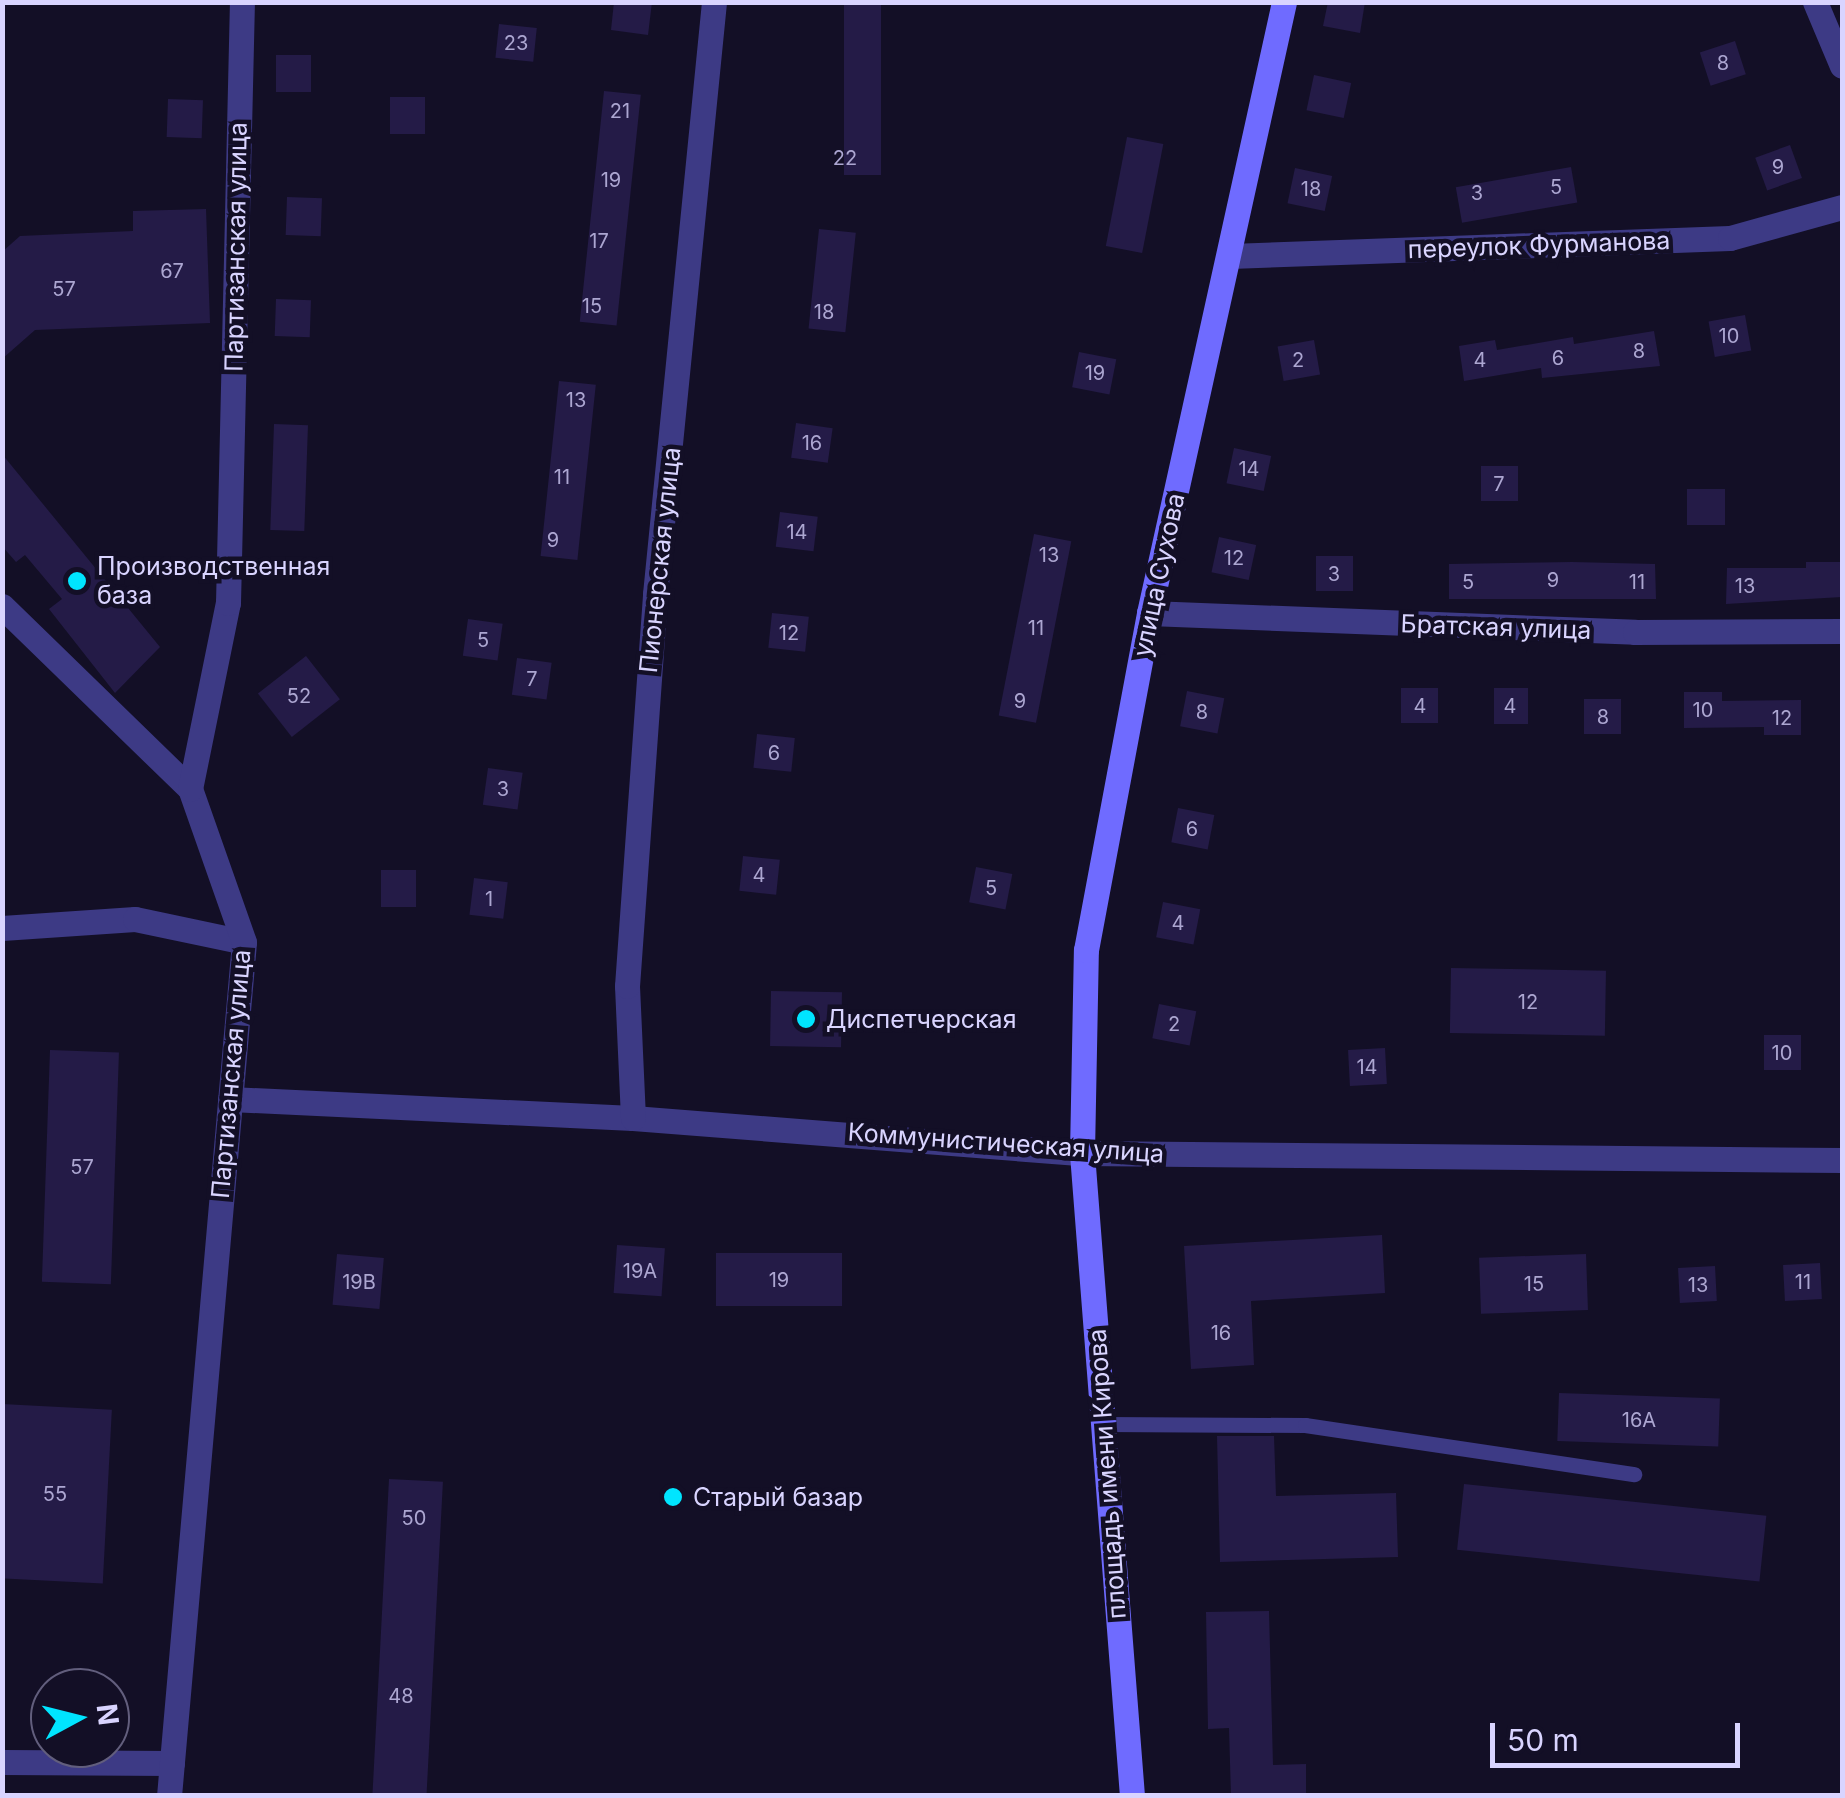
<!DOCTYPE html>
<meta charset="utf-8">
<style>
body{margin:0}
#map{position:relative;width:1845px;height:1798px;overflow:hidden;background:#130f26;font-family:Inter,sans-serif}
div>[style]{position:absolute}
.building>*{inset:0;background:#241b47;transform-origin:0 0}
.lane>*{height:15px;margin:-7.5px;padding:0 7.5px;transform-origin:7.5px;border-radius:7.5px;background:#3d3a85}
.street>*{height:25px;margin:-12.5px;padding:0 12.5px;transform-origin:12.5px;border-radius:12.5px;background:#3d3a85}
.secondary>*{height:25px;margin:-12.5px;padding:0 12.5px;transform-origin:12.5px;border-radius:12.5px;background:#6f6bff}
.dots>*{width:28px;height:28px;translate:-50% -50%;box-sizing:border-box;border:5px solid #130f26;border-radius:50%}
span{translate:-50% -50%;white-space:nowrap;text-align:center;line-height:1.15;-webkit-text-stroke:9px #130f26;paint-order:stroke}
.number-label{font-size:20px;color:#aca6d1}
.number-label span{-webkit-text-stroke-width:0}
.street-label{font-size:25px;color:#d9d4ff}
.poi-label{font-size:25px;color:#d9d4ff}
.left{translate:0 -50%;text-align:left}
.frame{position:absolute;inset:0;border:5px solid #d9d4ff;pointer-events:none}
.north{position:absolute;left:30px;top:1668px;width:100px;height:100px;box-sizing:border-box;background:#130f26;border:2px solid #625e7d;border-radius:50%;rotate:83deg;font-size:28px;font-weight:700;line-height:40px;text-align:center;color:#d9d4ff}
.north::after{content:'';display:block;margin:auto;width:35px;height:45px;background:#00e5ff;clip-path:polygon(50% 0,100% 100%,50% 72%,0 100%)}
.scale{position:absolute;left:1490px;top:1723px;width:250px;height:45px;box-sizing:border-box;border:5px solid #d9d4ff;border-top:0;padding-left:12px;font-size:30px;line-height:35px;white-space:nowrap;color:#d9d4ff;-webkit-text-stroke:8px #130f26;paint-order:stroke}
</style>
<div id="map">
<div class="building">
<div style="clip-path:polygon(614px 2px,652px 2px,648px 35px,611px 30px)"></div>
<div style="left:844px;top:2px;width:37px;height:173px"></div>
<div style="clip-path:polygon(1328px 2px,1365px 2px,1360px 33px,1323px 26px)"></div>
<div style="left:499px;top:24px;width:38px;height:34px;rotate:6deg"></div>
<div style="left:1735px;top:41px;width:35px;height:37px;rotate:72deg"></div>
<div style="left:276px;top:55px;width:35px;height:37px"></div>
<div style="left:1314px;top:75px;width:38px;height:36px;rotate:12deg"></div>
<div style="left:604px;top:91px;width:37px;height:232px;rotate:6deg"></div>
<div style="left:390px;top:97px;width:35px;height:37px"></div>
<div style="left:168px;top:99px;width:35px;height:38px;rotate:2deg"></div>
<div style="left:1127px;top:137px;width:37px;height:111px;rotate:11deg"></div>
<div style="left:1790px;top:145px;width:35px;height:37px;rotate:70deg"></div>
<div style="left:1571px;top:167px;width:36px;height:117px;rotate:80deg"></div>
<div style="left:1295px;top:168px;width:38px;height:36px;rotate:12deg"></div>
<div style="left:287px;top:197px;width:35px;height:38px;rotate:2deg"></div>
<div style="clip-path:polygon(206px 209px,210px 323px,35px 330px,2px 359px,2px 252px,20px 236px,133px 231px,133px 211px)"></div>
<div style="left:819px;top:229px;width:37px;height:100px;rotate:6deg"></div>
<div style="left:276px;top:299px;width:35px;height:37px;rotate:2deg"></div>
<div style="left:1745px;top:315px;width:36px;height:37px;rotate:80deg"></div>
<div style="clip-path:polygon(1654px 331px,1660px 366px,1542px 378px,1541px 368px,1464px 381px,1459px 346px,1495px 340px,1497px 350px,1573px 337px,1574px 344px)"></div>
<div style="left:1314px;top:340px;width:35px;height:37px;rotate:80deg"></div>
<div style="left:1079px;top:352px;width:38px;height:36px;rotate:11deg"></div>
<div style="left:559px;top:381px;width:37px;height:176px;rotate:6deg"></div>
<div style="left:796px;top:423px;width:37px;height:35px;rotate:8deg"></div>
<div style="left:274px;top:424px;width:34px;height:106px;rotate:2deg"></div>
<div style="left:1234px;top:448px;width:38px;height:36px;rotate:12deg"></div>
<div style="clip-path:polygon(2px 454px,160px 647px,115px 693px,49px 609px,62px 599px,25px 555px,16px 562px,2px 546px)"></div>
<div style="left:1481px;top:466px;width:37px;height:35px"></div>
<div style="left:1725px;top:489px;width:36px;height:38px;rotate:90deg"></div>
<div style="left:780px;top:512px;width:38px;height:35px;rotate:7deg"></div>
<div style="left:1034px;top:534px;width:38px;height:185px;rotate:11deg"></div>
<div style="left:1219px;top:537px;width:38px;height:36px;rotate:12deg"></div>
<div style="left:1316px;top:556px;width:37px;height:35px"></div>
<div style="clip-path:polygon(1572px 562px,1655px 564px,1656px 599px,1449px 599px,1449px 564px)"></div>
<div style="clip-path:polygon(1806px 562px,1842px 562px,1842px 597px,1726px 604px,1727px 568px,1806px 568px)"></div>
<div style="left:772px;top:613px;width:37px;height:35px;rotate:6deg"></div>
<div style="left:468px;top:619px;width:35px;height:37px;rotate:8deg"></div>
<div style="left:306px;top:656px;width:55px;height:61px;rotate:52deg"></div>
<div style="left:517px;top:658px;width:35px;height:37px;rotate:8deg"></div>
<div style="left:1401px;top:688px;width:37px;height:35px"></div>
<div style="left:1494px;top:688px;width:34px;height:36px"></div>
<div style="left:1187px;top:691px;width:38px;height:36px;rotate:11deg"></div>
<div style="clip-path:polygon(1684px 692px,1722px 692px,1722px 701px,1801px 700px,1801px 735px,1764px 735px,1764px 727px,1684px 728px)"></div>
<div style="left:1584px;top:699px;width:37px;height:35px"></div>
<div style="left:757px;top:734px;width:38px;height:34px;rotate:6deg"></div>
<div style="left:488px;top:768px;width:35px;height:37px;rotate:8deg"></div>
<div style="left:1178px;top:808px;width:37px;height:35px;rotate:11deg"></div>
<div style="left:743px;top:856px;width:37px;height:35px;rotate:6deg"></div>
<div style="left:976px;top:867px;width:37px;height:36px;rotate:11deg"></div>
<div style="left:381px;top:870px;width:35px;height:37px"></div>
<div style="left:474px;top:878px;width:34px;height:37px;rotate:7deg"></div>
<div style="left:1163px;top:902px;width:38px;height:36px;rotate:11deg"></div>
<div style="left:1451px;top:968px;width:155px;height:65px;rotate:1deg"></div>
<div style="left:771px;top:991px;width:71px;height:55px;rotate:1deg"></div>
<div style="left:1159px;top:1004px;width:38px;height:35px;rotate:11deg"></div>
<div style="left:1764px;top:1035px;width:37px;height:35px"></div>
<div style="left:1385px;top:1048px;width:36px;height:37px;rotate:87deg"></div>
<div style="left:50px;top:1050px;width:69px;height:232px;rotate:2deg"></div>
<div style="clip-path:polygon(1382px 1235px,1385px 1293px,1251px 1301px,1254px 1365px,1191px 1369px,1184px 1246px)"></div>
<div style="left:617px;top:1245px;width:48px;height:48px;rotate:4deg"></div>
<div style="left:842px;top:1253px;width:53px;height:126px;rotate:90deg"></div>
<div style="left:337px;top:1254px;width:47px;height:51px;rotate:5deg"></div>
<div style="left:1586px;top:1254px;width:56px;height:107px;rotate:88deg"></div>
<div style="left:1820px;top:1263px;width:36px;height:37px;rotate:87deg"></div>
<div style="left:1715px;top:1266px;width:35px;height:37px;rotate:87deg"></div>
<div style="left:1559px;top:1393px;width:161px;height:48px;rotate:2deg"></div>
<div style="left:2px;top:1404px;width:110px;height:174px;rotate:3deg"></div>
<div style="clip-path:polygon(1217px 1436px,1274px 1436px,1276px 1496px,1396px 1493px,1398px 1557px,1220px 1562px)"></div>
<div style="left:389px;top:1479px;width:54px;height:318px;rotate:3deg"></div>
<div style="left:1464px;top:1484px;width:304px;height:66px;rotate:6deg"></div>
<div style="clip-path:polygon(1269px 1611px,1273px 1765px,1306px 1764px,1306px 1796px,1231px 1796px,1229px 1728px,1208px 1729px,1206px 1612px)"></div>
</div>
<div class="lane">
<div style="left:1103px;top:1424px;width:202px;rotate:0.3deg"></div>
<div style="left:1305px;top:1425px;width:333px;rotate:8.5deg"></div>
</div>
<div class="street">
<div style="left:1815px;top:2px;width:69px;rotate:67.1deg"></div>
<div style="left:1230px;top:256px;width:500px;rotate:-2.06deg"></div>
<div style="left:1730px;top:238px;width:116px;rotate:-15.5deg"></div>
<div style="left:2px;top:606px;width:262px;rotate:44.2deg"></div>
<div style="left:1149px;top:613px;width:486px;rotate:2.2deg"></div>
<div style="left:1635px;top:632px;width:207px;rotate:-0.3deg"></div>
<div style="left:2px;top:928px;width:133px;rotate:-3.9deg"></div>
<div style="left:135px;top:919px;width:111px;rotate:11.9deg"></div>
<div style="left:230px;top:1099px;width:403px;rotate:2.7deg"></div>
<div style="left:633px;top:1118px;width:450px;rotate:4.5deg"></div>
<div style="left:1082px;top:1153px;width:760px;rotate:0.53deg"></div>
<div style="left:633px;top:1118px;width:132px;rotate:-92.6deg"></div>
<div style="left:627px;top:986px;width:393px;rotate:-85.9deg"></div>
<div style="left:655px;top:594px;width:595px;rotate:-84.31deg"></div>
<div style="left:2px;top:1762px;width:170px;rotate:0.3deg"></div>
<div style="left:169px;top:1796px;width:857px;rotate:-84.98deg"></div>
<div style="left:244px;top:942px;width:162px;rotate:-109.4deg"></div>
<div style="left:190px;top:789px;width:190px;rotate:-78.5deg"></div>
<div style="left:228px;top:603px;width:601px;rotate:-88.67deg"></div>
</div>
<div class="secondary">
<div style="left:1132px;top:1796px;width:645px;rotate:-94.45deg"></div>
<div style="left:1082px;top:1153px;width:203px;rotate:-88.9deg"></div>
<div style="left:1086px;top:950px;width:343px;rotate:-79.4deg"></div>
<div style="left:1149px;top:613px;width:626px;rotate:-77.54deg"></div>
</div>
<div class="dots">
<div style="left:77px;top:581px;background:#00e5ff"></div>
<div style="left:806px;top:1019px;background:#00e5ff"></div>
<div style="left:673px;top:1497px;background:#00e5ff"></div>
</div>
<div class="number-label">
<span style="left:516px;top:43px">23</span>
<span style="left:1723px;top:63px">8</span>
<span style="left:620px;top:111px">21</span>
<span style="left:845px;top:158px">22</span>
<span style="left:1778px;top:167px">9</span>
<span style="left:611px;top:180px">19</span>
<span style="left:1556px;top:187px">5</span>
<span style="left:1311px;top:189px">18</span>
<span style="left:1477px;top:193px">3</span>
<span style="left:599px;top:241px">17</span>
<span style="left:172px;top:271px">67</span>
<span style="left:64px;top:289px">57</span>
<span style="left:592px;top:306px">15</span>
<span style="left:824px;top:312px">18</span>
<span style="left:1729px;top:336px">10</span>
<span style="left:1639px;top:351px">8</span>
<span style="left:1558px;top:358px">6</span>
<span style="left:1298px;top:360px">2</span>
<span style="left:1480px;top:360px">4</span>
<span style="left:1095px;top:373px">19</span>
<span style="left:576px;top:400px">13</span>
<span style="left:812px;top:443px">16</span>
<span style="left:1249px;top:469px">14</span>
<span style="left:562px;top:477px">11</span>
<span style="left:1499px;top:484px">7</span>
<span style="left:797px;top:532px">14</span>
<span style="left:553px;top:540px">9</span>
<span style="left:1049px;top:555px">13</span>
<span style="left:1234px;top:558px">12</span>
<span style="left:1334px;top:574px">3</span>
<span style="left:1553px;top:580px">9</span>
<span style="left:1468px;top:582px">5</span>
<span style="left:1637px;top:582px">11</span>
<span style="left:1745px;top:586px">13</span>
<span style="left:1036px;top:628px">11</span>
<span style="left:789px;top:633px">12</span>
<span style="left:483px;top:640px">5</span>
<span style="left:532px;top:679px">7</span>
<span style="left:299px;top:696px">52</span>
<span style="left:1020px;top:701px">9</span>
<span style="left:1420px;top:706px">4</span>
<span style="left:1510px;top:706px">4</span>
<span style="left:1703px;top:710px">10</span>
<span style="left:1202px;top:712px">8</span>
<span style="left:1603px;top:717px">8</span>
<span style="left:1782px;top:718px">12</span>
<span style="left:774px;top:753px">6</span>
<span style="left:503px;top:789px">3</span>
<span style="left:1192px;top:829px">6</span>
<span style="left:759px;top:875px">4</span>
<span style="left:991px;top:888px">5</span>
<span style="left:489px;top:899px">1</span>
<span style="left:1178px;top:923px">4</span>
<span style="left:1528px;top:1002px">12</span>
<span style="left:1174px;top:1024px">2</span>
<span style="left:1782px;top:1053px">10</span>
<span style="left:1367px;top:1067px">14</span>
<span style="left:82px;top:1167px">57</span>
<span style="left:640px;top:1271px">19А</span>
<span style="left:779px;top:1280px">19</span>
<span style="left:359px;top:1282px">19В</span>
<span style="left:1803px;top:1282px">11</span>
<span style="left:1534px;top:1284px">15</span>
<span style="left:1698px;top:1285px">13</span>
<span style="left:1221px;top:1333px">16</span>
<span style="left:1639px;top:1420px">16А</span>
<span style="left:55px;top:1494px">55</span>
<span style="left:414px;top:1518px">50</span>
<span style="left:401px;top:1696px">48</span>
</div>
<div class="street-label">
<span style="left:1539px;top:245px;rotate:-2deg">переулок Фурманова</span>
<span style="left:236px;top:247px;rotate:-89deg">Партизанская улица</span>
<span style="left:660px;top:560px;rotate:-84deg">Пионерская улица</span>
<span style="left:1159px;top:575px;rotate:-78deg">улица Сухова</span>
<span style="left:1496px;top:627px;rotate:2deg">Братская улица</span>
<span style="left:231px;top:1074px;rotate:-85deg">Партизанская улица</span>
<span style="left:1006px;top:1143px;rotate:4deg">Коммунистическая улица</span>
<span style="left:1107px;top:1474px;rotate:-94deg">площадь имени Кирова</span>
</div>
<div class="poi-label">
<span class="left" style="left:97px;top:581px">Производственная<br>база</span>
<span class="left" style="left:826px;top:1019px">Диспетчерская</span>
<span class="left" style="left:693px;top:1497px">Старый базар</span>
</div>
<div class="frame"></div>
<div class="north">N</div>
<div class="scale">50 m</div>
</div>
